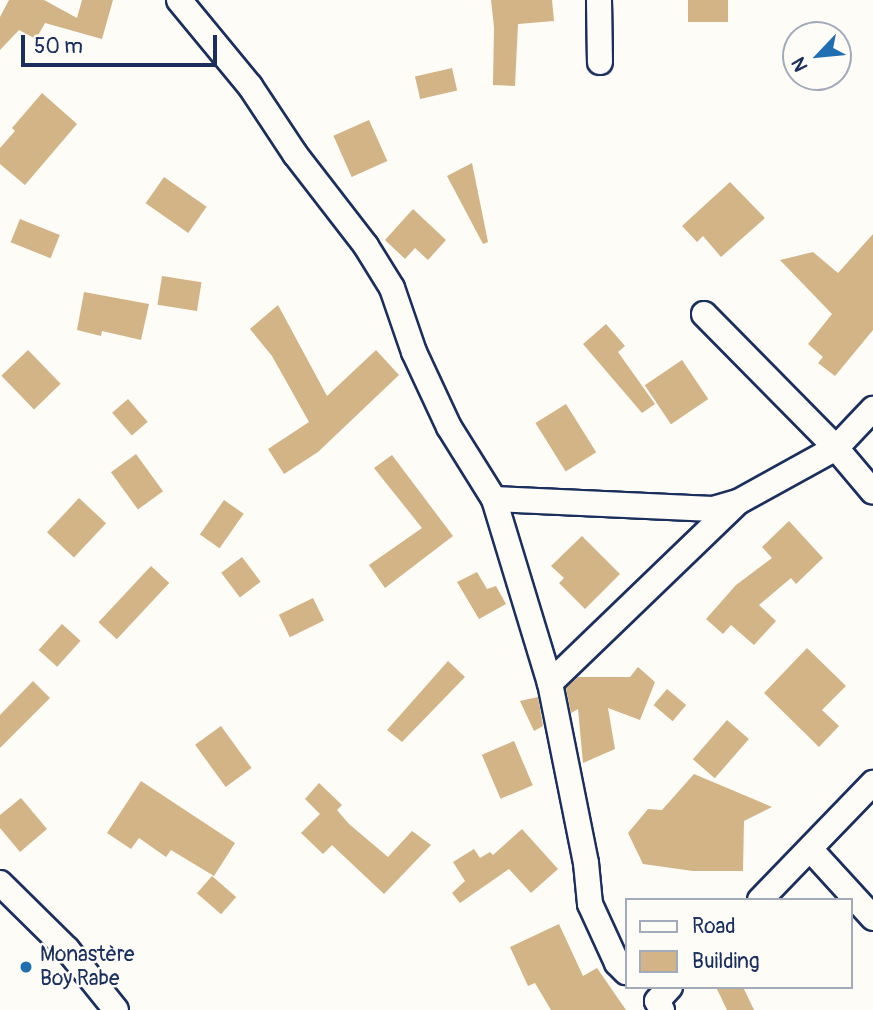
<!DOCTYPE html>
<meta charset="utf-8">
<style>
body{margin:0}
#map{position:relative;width:873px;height:1010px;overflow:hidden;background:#fdfcf7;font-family:Pangolin,sans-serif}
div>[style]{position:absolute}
.building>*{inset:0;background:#d2b486;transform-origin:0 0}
.roads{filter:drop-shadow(2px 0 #1b2f5e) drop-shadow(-2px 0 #1b2f5e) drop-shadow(0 2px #1b2f5e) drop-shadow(0 -2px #1b2f5e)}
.minor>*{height:24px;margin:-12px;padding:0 12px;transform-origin:12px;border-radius:12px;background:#fdfcf7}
.dots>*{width:19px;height:19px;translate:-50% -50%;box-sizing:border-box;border:4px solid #fdfcf7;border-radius:50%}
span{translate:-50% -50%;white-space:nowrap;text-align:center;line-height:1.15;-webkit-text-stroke:5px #fdfcf7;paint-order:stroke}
.poi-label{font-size:21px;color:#1b2f5e}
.left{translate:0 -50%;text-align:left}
.legend{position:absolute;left:625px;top:898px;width:228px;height:91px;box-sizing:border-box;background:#fdfcf7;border:2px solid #a3aaba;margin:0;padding:9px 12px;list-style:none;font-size:21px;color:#1b2f5e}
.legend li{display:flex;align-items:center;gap:14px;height:35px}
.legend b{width:35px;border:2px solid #a3aaba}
.north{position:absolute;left:782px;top:21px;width:70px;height:70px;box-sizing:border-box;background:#fdfcf7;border:2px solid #a3aaba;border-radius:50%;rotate:244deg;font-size:19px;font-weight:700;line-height:28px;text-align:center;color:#1b2f5e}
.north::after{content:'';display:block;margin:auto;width:24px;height:32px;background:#1f6fb2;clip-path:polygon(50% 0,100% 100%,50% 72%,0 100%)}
.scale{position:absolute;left:21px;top:35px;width:196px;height:32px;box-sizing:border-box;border:4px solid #1b2f5e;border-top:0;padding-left:9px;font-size:21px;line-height:24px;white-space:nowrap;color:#1b2f5e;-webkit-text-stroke:5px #fdfcf7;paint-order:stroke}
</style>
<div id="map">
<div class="building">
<div style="clip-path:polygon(9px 0,44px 0,77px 18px,82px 0,113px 0,102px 39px,45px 23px,36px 39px,19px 30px,0 50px,0 17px)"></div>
<div style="clip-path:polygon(491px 0,552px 0,554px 21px,518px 24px,515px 86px,493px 85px,494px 27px)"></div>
<div style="left:688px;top:0;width:40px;height:22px"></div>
<div style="left:452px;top:68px;width:23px;height:38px;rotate:77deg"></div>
<div style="clip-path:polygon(42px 93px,77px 124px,25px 185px,0 164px,0 148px,15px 131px,12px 128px)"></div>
<div style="left:369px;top:120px;width:45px;height:39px;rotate:66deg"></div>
<div style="clip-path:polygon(472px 163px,488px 242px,483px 244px,447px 176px)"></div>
<div style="left:164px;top:177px;width:52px;height:32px;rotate:35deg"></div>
<div style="clip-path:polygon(730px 182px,765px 218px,721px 257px,703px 236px,697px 242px,682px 226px)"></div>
<div style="clip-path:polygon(413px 209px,446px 240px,428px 260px,415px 248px,405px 259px,385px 240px)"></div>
<div style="left:20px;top:219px;width:43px;height:25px;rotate:22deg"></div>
<div style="clip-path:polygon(873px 234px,873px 330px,835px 376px,818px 363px,823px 357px,808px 344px,832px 314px,780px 260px,813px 252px,838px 273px)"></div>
<div style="left:162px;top:276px;width:40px;height:29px;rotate:9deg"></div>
<div style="clip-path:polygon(84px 292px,149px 304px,141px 340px,102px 331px,101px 336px,77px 330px)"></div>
<div style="clip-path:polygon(278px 305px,327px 396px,376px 350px,399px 375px,318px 452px,284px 474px,268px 449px,309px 422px,272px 356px,250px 329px)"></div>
<div style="clip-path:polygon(606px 324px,625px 346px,618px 352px,655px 404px,642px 413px,583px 344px)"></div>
<div style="left:28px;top:350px;width:47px;height:37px;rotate:46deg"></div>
<div style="left:682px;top:360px;width:47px;height:45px;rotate:56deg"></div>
<div style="left:128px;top:399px;width:30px;height:21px;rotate:49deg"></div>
<div style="left:566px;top:404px;width:57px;height:36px;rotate:58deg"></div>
<div style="left:136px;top:454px;width:46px;height:31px;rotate:54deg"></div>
<div style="clip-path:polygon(392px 455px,453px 536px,385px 588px,369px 565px,422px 528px,374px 468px)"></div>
<div style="left:79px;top:498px;width:37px;height:47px;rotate:43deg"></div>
<div style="left:224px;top:500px;width:24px;height:42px;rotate:35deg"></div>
<div style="clip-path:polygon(789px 521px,823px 558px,796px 584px,791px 578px,759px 605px,776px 621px,754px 645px,731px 625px,723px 634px,706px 619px,736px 585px,772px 558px,762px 547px)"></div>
<div style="clip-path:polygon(582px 536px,620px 574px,585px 609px,559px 583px,564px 578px,551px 566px)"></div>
<div style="left:242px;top:557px;width:31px;height:26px;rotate:53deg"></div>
<div style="left:151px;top:566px;width:25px;height:77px;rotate:43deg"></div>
<div style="clip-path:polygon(477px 572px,487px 589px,496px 586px,506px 604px,479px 619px,457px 582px)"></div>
<div style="left:313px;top:598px;width:25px;height:38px;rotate:64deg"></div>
<div style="left:62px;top:624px;width:25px;height:35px;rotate:42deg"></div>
<div style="clip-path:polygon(807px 648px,846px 686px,822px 710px,839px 726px,819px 747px,764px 693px)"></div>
<div style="clip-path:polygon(448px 661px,465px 677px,402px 742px,387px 730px)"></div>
<div style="clip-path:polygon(638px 667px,655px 682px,640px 720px,608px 708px,615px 749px,583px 763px,578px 709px,571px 713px,566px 688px,578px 677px,630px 677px)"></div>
<div style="clip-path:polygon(33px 681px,50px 698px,0 748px,0 715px)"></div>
<div style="left:667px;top:689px;width:25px;height:21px;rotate:40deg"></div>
<div style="clip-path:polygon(538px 697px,543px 726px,534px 731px,520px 701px)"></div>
<div style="left:727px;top:720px;width:29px;height:52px;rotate:41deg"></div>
<div style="left:221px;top:726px;width:52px;height:32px;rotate:54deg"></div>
<div style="left:514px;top:741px;width:48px;height:35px;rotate:67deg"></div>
<div style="clip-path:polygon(694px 774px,772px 807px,744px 821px,743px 871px,693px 871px,643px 864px,628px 833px,648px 809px,662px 810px)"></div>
<div style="clip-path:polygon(141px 781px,235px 843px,214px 876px,171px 850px,166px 857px,139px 838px,131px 849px,107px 833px)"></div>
<div style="clip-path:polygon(319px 783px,342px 805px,337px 810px,349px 824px,388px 857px,412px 831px,431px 845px,384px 894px,332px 845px,323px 854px,301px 833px,320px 814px,305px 799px)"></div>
<div style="clip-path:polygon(21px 798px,47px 829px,20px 852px,0 828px,0 815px)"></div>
<div style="clip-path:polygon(522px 829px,558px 869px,531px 893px,509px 869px,460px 903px,452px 893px,465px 881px,453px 862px,474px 849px,480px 858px,490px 852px,493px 855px)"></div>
<div style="left:212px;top:876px;width:32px;height:23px;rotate:41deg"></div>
<div style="clip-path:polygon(559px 924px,583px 976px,597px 968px,626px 1010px,551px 1010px,535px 983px,528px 986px,510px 947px)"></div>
<div style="clip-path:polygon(716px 987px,743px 987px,754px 1010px,727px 1010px)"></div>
</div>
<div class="roads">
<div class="minor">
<div style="left:179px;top:0;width:112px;rotate:50.5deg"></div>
<div style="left:250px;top:86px;width:82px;rotate:56.5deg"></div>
<div style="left:295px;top:154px;width:116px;rotate:52.3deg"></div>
<div style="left:366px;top:246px;width:49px;rotate:58.2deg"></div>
<div style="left:392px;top:288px;width:68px;rotate:71deg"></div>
<div style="left:414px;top:352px;width:83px;rotate:65deg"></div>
<div style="left:449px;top:427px;width:85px;rotate:58deg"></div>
<div style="left:494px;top:499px;width:192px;rotate:73.1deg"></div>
<div style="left:550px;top:683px;width:184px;rotate:78.7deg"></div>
<div style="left:586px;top:863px;width:41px;rotate:84.4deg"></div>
<div style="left:590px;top:904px;width:65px;rotate:65.4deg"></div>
<div style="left:617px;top:963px;width:13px;rotate:45deg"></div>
<div style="left:599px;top:0;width:62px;rotate:89.1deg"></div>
<div style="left:704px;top:314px;width:188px;rotate:45.4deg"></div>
<div style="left:836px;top:448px;width:54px;rotate:-46.5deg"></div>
<div style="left:494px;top:499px;width:219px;rotate:2.6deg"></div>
<div style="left:713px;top:509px;width:26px;rotate:-16deg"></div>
<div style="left:738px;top:502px;width:112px;rotate:-28.9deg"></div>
<div style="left:836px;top:448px;width:57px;rotate:49.9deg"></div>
<div style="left:550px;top:683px;width:257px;rotate:-43.9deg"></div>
<div style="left:811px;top:850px;width:92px;rotate:47.6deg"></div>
<div style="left:0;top:883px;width:94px;rotate:44.6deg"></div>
<div style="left:67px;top:949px;width:78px;rotate:51.2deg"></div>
<div style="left:760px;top:900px;width:163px;rotate:-46deg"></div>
<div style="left:662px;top:1010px;width:10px;rotate:-119deg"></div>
<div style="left:657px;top:1001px;width:19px;rotate:-47deg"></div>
</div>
</div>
<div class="dots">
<div style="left:26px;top:967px;background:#1f6fb2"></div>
</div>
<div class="poi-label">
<span class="left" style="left:40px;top:967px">Monastère<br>Boy Rabe</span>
</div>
<ul class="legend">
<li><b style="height:9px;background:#fdfcf7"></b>Road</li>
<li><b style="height:19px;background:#d2b486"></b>Building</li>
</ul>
<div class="north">N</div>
<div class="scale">50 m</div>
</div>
